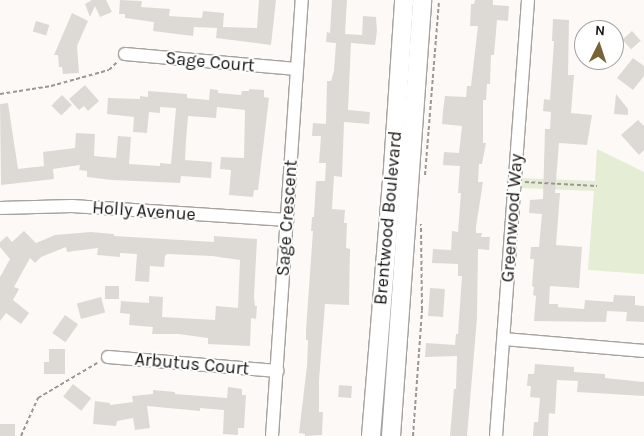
<!DOCTYPE html>
<style>
body{margin:0}
#map{position:relative;width:644px;height:436px;overflow:hidden;background:#fdf9f6;font-family:Karla,sans-serif}
div>[style]{position:absolute}
.green>*{inset:0;background:#e5edd5}
.building>*{inset:0;background:#dddad6;transform-origin:0 0}
.path>*{height:2px;margin-top:-1px;transform-origin:0;background:repeating-linear-gradient(90deg,#9a9795 0 4px,transparent 0 6.5px)}
.roads{filter:drop-shadow(1px 0 #a5a29f) drop-shadow(-1px 0 #a5a29f) drop-shadow(0 1px #a5a29f) drop-shadow(0 -1px #a5a29f)}
.minor>*{height:12px;margin:-6px;padding:0 6px;transform-origin:6px;border-radius:6px;background:#fff}
.secondary>*{height:18px;margin:-9px;padding:0 9px;transform-origin:9px;border-radius:9px;background:#fff}
span{translate:-50% -50%;white-space:nowrap;text-align:center;line-height:1.15;-webkit-text-stroke:4px #fff;paint-order:stroke}
.street-label{font-size:18px;color:#151312}
.north{position:absolute;left:574px;top:20px;width:50px;height:50px;box-sizing:border-box;background:#fff;border:1px solid #a1a1a0;border-radius:50%;rotate:4deg;font-size:14px;font-weight:700;line-height:20px;text-align:center;color:#151312}
.north::after{content:'';display:block;margin:auto;width:18px;height:22px;background:#796233;clip-path:polygon(50% 0,100% 100%,50% 72%,0 100%)}
</style>
<div id="map">
<div class="green">
<div style="clip-path:polygon(597px 149px,644px 172px,644px 274px,588px 270px,594px 191px,520px 188px,521px 178px,595px 181px)"></div>
</div>
<div class="building">
<div style="clip-path:polygon(92px 0,106px 0,112px 12px,100px 17px,95px 6px,90px 17px,85px 4px)"></div>
<div style="clip-path:polygon(120px 0,142px 1px,141px 7px,170px 9px,169px 16px,202px 18px,203px 11px,224px 13px,223px 27px,257px 28px,259px 0,276px 0,271px 45px,216px 38px,217px 28px,194px 27px,193px 36px,153px 31px,154px 22px,125px 18px,125px 14px,119px 14px)"></div>
<div style="clip-path:polygon(332px 0,347px 0,345px 34px,362px 35px,363px 16px,376px 17px,377px 31px,375px 45px,351px 43px,348px 110px,370px 112px,369px 124px,344px 122px,342px 177px,334px 176px,332px 209px,345px 210px,344px 223px,347px 223px,346px 248px,350px 249px,349px 305px,325px 304px,319px 380px,319px 412px,323px 412px,322px 435px,305px 436px,305px 434px,299px 433px,307px 366px,308px 340px,306px 340px,306px 330px,313px 231px,311px 231px,312px 217px,314px 217px,316px 181px,325px 181px,326px 163px,319px 163px,321px 136px,312px 136px,313px 123px,326px 124px,327px 81px,331px 81px,334px 71px,336px 43px,326px 42px,327px 32px,330px 33px)"></div>
<div style="clip-path:polygon(475px 0,493px 0,493px 5px,509px 6px,508px 21px,497px 20px,494px 55px,491px 55px,490px 84px,487px 84px,486px 100px,483px 100px,483px 143px,486px 143px,482px 164px,479px 164px,478px 182px,483px 182px,476px 227px,476px 233px,482px 233px,481px 237px,490px 237px,489px 250px,478px 249px,477px 318px,467px 436px,450px 436px,454px 389px,456px 389px,457px 356px,425px 357px,426px 343px,455px 345px,456px 334px,458px 334px,462px 276px,458px 276px,458px 264px,432px 263px,433px 249px,451px 250px,452px 231px,458px 232px,461px 193px,458px 193px,460px 166px,443px 165px,444px 152px,459px 153px,462px 126px,442px 124px,443px 111px,445px 96px,466px 97px,467px 86px,471px 86px,478px 26px,470px 26px,471px 4px,474px 4px)"></div>
<div style="clip-path:polygon(72px 13px,88px 21px,77px 46px,79px 73px,63px 74px,62px 67px,59px 67px,58px 55px,54px 55px)"></div>
<div style="clip-path:polygon(553px 19px,569px 20px,568px 75px,574px 75px,571px 113px,592px 115px,587px 145px,559px 143px,555px 193px,560px 193px,556px 245px,582px 247px,579px 288px,550px 286px,549px 304px,558px 304px,558px 307px,584px 309px,585px 300px,613px 302px,614px 295px,635px 296px,635px 305px,644px 306px,644px 322px,626px 321px,627px 312px,607px 311px,606px 322px,534px 321px,536px 296px,533px 295px,534px 287px,532px 286px,534px 259px,530px 259px,531px 247px,539px 247px,542px 214px,529px 213px,530px 200px,543px 199px,545px 129px,550px 129px,551px 112px,543px 111px,544px 99px,550px 100px,554px 41px,552px 41px)"></div>
<div style="left:36px;top:21px;width:14px;height:11px;rotate:17deg"></div>
<div style="left:632px;top:31px;width:13px;height:13px;rotate:48deg"></div>
<div style="clip-path:polygon(633px 58px,644px 66px,644px 76px,633px 90px,617px 78px)"></div>
<div style="clip-path:polygon(85px 85px,99px 101px,88px 111px,84px 106px,79px 110px,69px 99px)"></div>
<div style="clip-path:polygon(210px 89px,218px 90px,218px 93px,241px 95px,242px 91px,249px 91px,249px 89px,264px 90px,264px 97px,269px 98px,258px 190px,254px 190px,253px 197px,229px 195px,231px 170px,220px 169px,221px 157px,244px 158px,245px 110px,217px 107px,216px 118px,188px 116px,186px 141px,185px 160px,212px 162px,211px 178px,181px 176px,180px 183px,112px 180px,87px 177px,87px 171px,79px 170px,80px 165px,53px 169px,54px 179px,1px 185px,0 104px,8px 103px,18px 169px,44px 166px,43px 152px,75px 148px,76px 133px,95px 134px,94px 156px,116px 158px,118px 136px,131px 137px,129px 164px,160px 166px,160px 163px,171px 164px,176px 108px,160px 107px,160px 113px,149px 112px,147px 133px,133px 132px,134px 117px,107px 114px,108px 98px,140px 99px,140px 96px,148px 97px,148px 91px,187px 94px,187px 98px,209px 100px)"></div>
<div style="clip-path:polygon(616px 94px,628px 109px,628px 115px,614px 114px)"></div>
<div style="left:62px;top:95px;width:14px;height:15px;rotate:45deg"></div>
<div style="clip-path:polygon(638px 120px,644px 126px,644px 150px,639px 155px,621px 135px)"></div>
<div style="clip-path:polygon(24px 231px,36px 243px,55px 235px,91px 232px,114px 234px,114px 236px,214px 242px,214px 236px,257px 239px,254px 297px,255px 306px,257px 306px,256px 319px,251px 318px,250px 346px,208px 344px,208px 338px,178px 334px,152px 334px,153px 327px,129px 325px,130px 314px,120px 313px,121px 301px,149px 303px,149px 296px,163px 297px,162px 317px,215px 320px,216px 306px,238px 308px,240px 260px,212px 256px,167px 254px,165px 256px,164px 267px,150px 266px,149px 282px,135px 281px,137px 254px,120px 253px,120px 257px,97px 255px,98px 248px,67px 252px,66px 247px,41px 257px,35px 263px,30px 258px,14px 287px,19px 289px,13px 300px,29px 313px,21px 324px,6px 313px,0 321px,0 277px,10px 259px,0 247px,0 242px,7px 236px,12px 242px)"></div>
<div style="left:105px;top:286px;width:14px;height:13px"></div>
<div style="left:430px;top:288px;width:15px;height:28px;rotate:4deg"></div>
<div style="left:101px;top:297px;width:16px;height:25px;rotate:75deg"></div>
<div style="left:65px;top:315px;width:16px;height:22px;rotate:35deg"></div>
<div style="clip-path:polygon(49px 349px,65px 349px,65px 374px,44px 374px,44px 362px,49px 362px)"></div>
<div style="clip-path:polygon(535px 364px,574px 367px,574px 372px,605px 374px,605px 378px,644px 382px,644px 396px,577px 392px,578px 381px,557px 380px,555px 414px,549px 413px,548px 436px,533px 436px,534px 422px,538px 422px,540px 398px,530px 397px,531px 386px,527px 386px,528px 374px,534px 374px)"></div>
<div style="left:73px;top:384px;width:23px;height:16px;rotate:38deg"></div>
<div style="left:339px;top:385px;width:13px;height:12px;rotate:4deg"></div>
<div style="clip-path:polygon(228px 387px,242px 389px,242px 395px,246px 395px,244px 428px,238px 428px,238px 435px,223px 434px,224px 410px,200px 408px,200px 411px,147px 406px,150px 428px,135px 430px,133px 418px,117px 421px,116px 426px,93px 424px,95px 401px,110px 403px,110px 405px,133px 402px,132px 396px,153px 394px,153px 390px,175px 392px,175px 394px,227px 398px)"></div>
<div style="left:0;top:424px;width:15px;height:12px"></div>
</div>
<div class="path">
<div style="left:0;top:94px;width:52px;rotate:-8.9deg"></div>
<div style="left:51px;top:86px;width:60px;rotate:-15.4deg"></div>
<div style="left:109px;top:70px;width:11px;rotate:-45deg"></div>
<div style="left:425px;top:175px;width:176px;rotate:-85.4deg"></div>
<div style="left:525px;top:182px;width:72px;rotate:3.2deg"></div>
<div style="left:21px;top:436px;width:42px;rotate:-65.9deg"></div>
<div style="left:38px;top:398px;width:69px;rotate:-30.7deg"></div>
<div style="left:413px;top:436px;width:126px;rotate:-85.9deg"></div>
<div style="left:422px;top:310px;width:86px;rotate:-90.7deg"></div>
</div>
<div class="roads">
<div class="minor">
<div style="left:125px;top:54px;width:172px;rotate:5deg"></div>
<div style="left:0;top:208px;width:72px;rotate:-1.6deg"></div>
<div style="left:72px;top:206px;width:216px;rotate:3.7deg"></div>
<div style="left:504px;top:339px;width:141px;rotate:4.9deg"></div>
<div style="left:108px;top:357px;width:170px;rotate:4.7deg"></div>
<div style="left:272px;top:436px;width:437px;rotate:-86.1deg"></div>
<div style="left:496px;top:436px;width:437px;rotate:-85.8deg"></div>
</div>
<div class="secondary">
<div style="left:371px;top:436px;width:254px;rotate:-85.3deg"></div>
<div style="left:392px;top:183px;width:183px;rotate:-86.2deg"></div>
<div style="left:391px;top:436px;width:437px;rotate:-85.9deg"></div>
</div>
</div>
<div class="street-label">
<span style="left:210px;top:62px;rotate:5deg">Sage Court</span>
<span style="left:144px;top:211px;rotate:4deg">Holly Avenue</span>
<span style="left:287px;top:218px;rotate:-86deg">Sage Crescent</span>
<span style="left:388px;top:218px;rotate:-85deg">Brentwood Boulevard</span>
<span style="left:512px;top:218px;rotate:-86deg">Greenwood Way</span>
<span style="left:192px;top:364px;rotate:5deg">Arbutus Court</span>
</div>
<div class="north">N</div>
</div>
